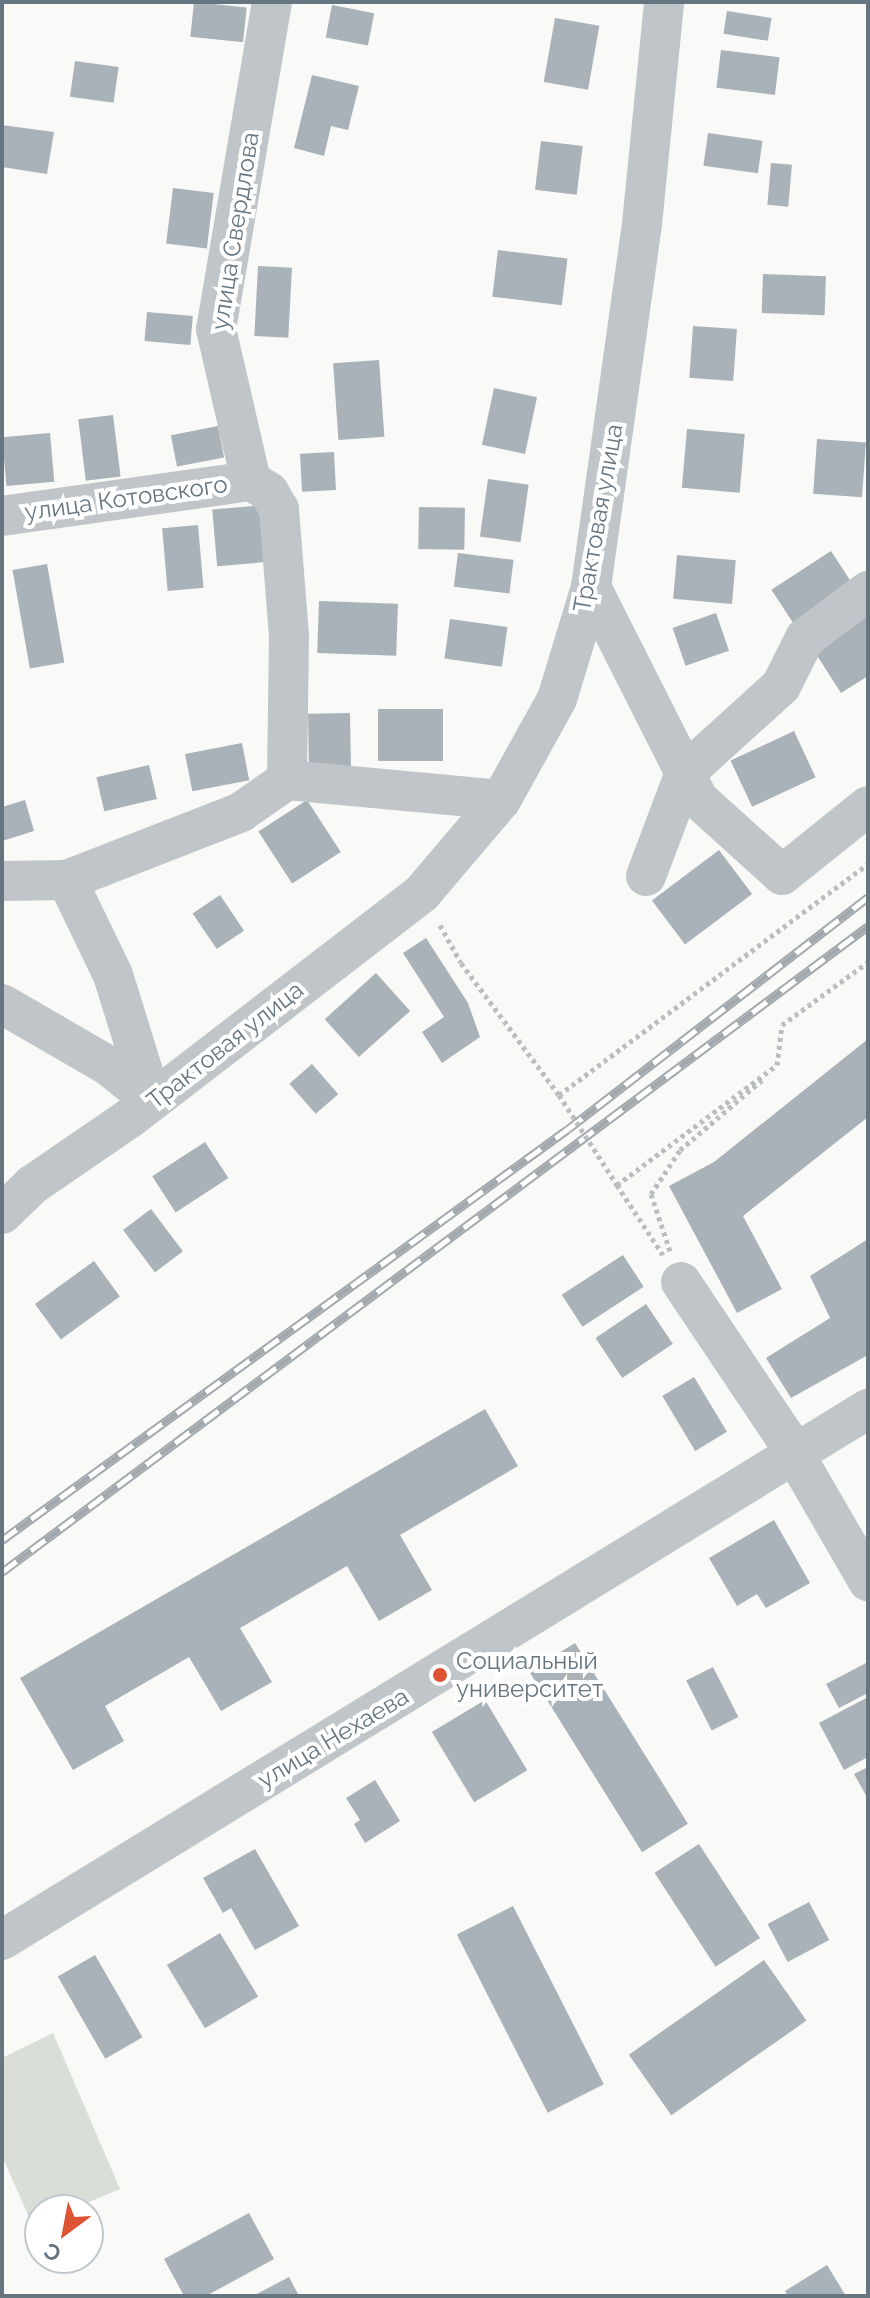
<!DOCTYPE html>
<meta charset="utf-8">
<style>
body{margin:0}
#map{position:relative;width:870px;height:2298px;overflow:hidden;background:#f9f9f7;font-family:Raleway,sans-serif}
div>[style]{position:absolute}
.green>*{inset:0;background:#d9ded6}
.building>*{inset:0;background:#a9b2b8;transform-origin:0 0}
.path>*{height:5px;margin-top:-2.5px;transform-origin:0;background:repeating-linear-gradient(90deg,#bbbec1 0 4px,transparent 0 8px)}
.minor>*{height:40px;margin:-20px;padding:0 20px;transform-origin:20px;border-radius:20px;background:#c0c5c9}
.rail>*{height:9px;margin-top:-4.5px;transform-origin:0;background:repeating-linear-gradient(90deg,#fff 0 18px,#a2a9ae 0 36px);box-sizing:border-box;border-block:2px solid #a2a9ae}
.path-bridge>*{height:5px;margin-top:-2.5px;transform-origin:0;background:repeating-linear-gradient(90deg,#bbbec1 0 4px,transparent 0 8px)}
.dots>*{width:22px;height:22px;translate:-50% -50%;box-sizing:border-box;border:4px solid #fff;border-radius:50%}
span{translate:-50% -50%;white-space:nowrap;text-align:center;line-height:1.15;-webkit-text-stroke:8px #fff;paint-order:stroke}
.street-label{font-size:24px;color:#657681}
.poi-label{font-size:24px;color:#657681}
.left{translate:0 -50%;text-align:left}
.frame{position:absolute;inset:0;border:4px solid #657681;pointer-events:none}
.north{position:absolute;left:24px;top:2194px;width:80px;height:80px;box-sizing:border-box;background:#fff;border:2px solid #c1c8cd;border-radius:50%;rotate:212deg;font-size:22px;font-weight:700;line-height:32px;text-align:center;color:#657681}
.north::after{content:'';display:block;margin:auto;width:28px;height:36px;background:#de5332;clip-path:polygon(50% 0,100% 100%,50% 72%,0 100%)}
</style>
<div id="map">
<div class="green">
<div style="clip-path:polygon(53px 2033px,120px 2189px,70px 2210px,40px 2210px,40px 2223px,33px 2226px,2px 2156px,2px 2058px)"></div>
</div>
<div class="building">
<div style="left:194px;top:2px;width:53px;height:35px;rotate:6deg"></div>
<div style="left:332px;top:5px;width:43px;height:33px;rotate:11deg"></div>
<div style="left:727px;top:11px;width:45px;height:23px;rotate:9deg"></div>
<div style="left:555px;top:18px;width:45px;height:65px;rotate:10deg"></div>
<div style="left:721px;top:50px;width:59px;height:38px;rotate:7deg"></div>
<div style="left:75px;top:61px;width:44px;height:36px;rotate:8deg"></div>
<div style="clip-path:polygon(312px 75px,359px 86px,348px 130px,331px 126px,324px 156px,294px 148px)"></div>
<div style="clip-path:polygon(2px 125px,54px 132px,47px 174px,2px 167px)"></div>
<div style="left:708px;top:133px;width:55px;height:33px;rotate:8deg"></div>
<div style="left:541px;top:141px;width:42px;height:49px;rotate:7deg"></div>
<div style="left:771px;top:163px;width:21px;height:42px;rotate:5deg"></div>
<div style="left:173px;top:188px;width:41px;height:56px;rotate:7deg"></div>
<div style="left:498px;top:250px;width:70px;height:47px;rotate:7deg"></div>
<div style="left:258px;top:266px;width:34px;height:70px;rotate:3deg"></div>
<div style="left:763px;top:274px;width:63px;height:39px;rotate:2deg"></div>
<div style="left:147px;top:312px;width:46px;height:29px;rotate:5deg"></div>
<div style="left:693px;top:326px;width:44px;height:52px;rotate:4deg"></div>
<div style="left:379px;top:360px;width:77px;height:46px;rotate:86deg"></div>
<div style="left:494px;top:388px;width:44px;height:58px;rotate:12deg"></div>
<div style="left:113px;top:415px;width:62px;height:35px;rotate:83deg"></div>
<div style="left:218px;top:426px;width:32px;height:48px;rotate:79deg"></div>
<div style="left:687px;top:429px;width:58px;height:59px;rotate:5deg"></div>
<div style="left:50px;top:433px;width:49px;height:48px;rotate:85deg"></div>
<div style="left:817px;top:439px;width:49px;height:55px;rotate:4deg"></div>
<div style="left:334px;top:452px;width:38px;height:34px;rotate:87deg"></div>
<div style="left:488px;top:479px;width:41px;height:58px;rotate:8deg"></div>
<div style="left:264px;top:505px;width:57px;height:52px;rotate:85deg"></div>
<div style="left:419px;top:507px;width:46px;height:42px;rotate:1deg"></div>
<div style="left:198px;top:525px;width:63px;height:36px;rotate:85deg"></div>
<div style="left:831px;top:551px;width:43px;height:71px;rotate:57deg"></div>
<div style="left:458px;top:553px;width:56px;height:34px;rotate:7deg"></div>
<div style="left:677px;top:555px;width:59px;height:44px;rotate:5deg"></div>
<div style="left:47px;top:564px;width:100px;height:35px;rotate:80deg"></div>
<div style="left:319px;top:601px;width:79px;height:52px;rotate:2deg"></div>
<div style="clip-path:polygon(868px 609px,868px 676px,841px 693px,811px 646px)"></div>
<div style="left:716px;top:613px;width:40px;height:46px;rotate:71deg"></div>
<div style="left:450px;top:619px;width:58px;height:40px;rotate:8deg"></div>
<div style="left:378px;top:709px;width:65px;height:52px"></div>
<div style="left:350px;top:713px;width:56px;height:42px;rotate:89deg"></div>
<div style="left:794px;top:731px;width:51px;height:70px;rotate:65deg"></div>
<div style="left:242px;top:743px;width:38px;height:58px;rotate:79deg"></div>
<div style="left:149px;top:765px;width:35px;height:54px;rotate:77deg"></div>
<div style="clip-path:polygon(25px 800px,34px 831px,2px 841px,2px 807px)"></div>
<div style="left:307px;top:800px;width:62px;height:58px;rotate:57deg"></div>
<div style="left:719px;top:850px;width:55px;height:84px;rotate:53deg"></div>
<div style="left:220px;top:895px;width:43px;height:33px;rotate:56deg"></div>
<div style="clip-path:polygon(426px 938px,468px 1003px,480px 1037px,442px 1063px,422px 1032px,444px 1017px,403px 953px)"></div>
<div style="left:376px;top:973px;width:51px;height:69px;rotate:48deg"></div>
<div style="clip-path:polygon(868px 1039px,868px 1117px,743px 1216px,782px 1289px,737px 1313px,669px 1186px,714px 1162px)"></div>
<div style="left:312px;top:1064px;width:40px;height:30px;rotate:49deg"></div>
<div style="left:205px;top:1142px;width:43px;height:63px;rotate:57deg"></div>
<div style="left:151px;top:1209px;width:53px;height:35px;rotate:53deg"></div>
<div style="clip-path:polygon(868px 1239px,868px 1355px,791px 1398px,766px 1358px,830px 1318px,810px 1276px)"></div>
<div style="left:623px;top:1255px;width:38px;height:73px;rotate:57deg"></div>
<div style="left:94px;top:1261px;width:44px;height:73px;rotate:54deg"></div>
<div style="left:646px;top:1304px;width:48px;height:61px;rotate:56deg"></div>
<div style="left:694px;top:1377px;width:64px;height:37px;rotate:59deg"></div>
<div style="clip-path:polygon(485px 1409px,518px 1466px,400px 1535px,432px 1590px,379px 1621px,347px 1566px,240px 1628px,272px 1682px,221px 1711px,189px 1657px,105px 1706px,124px 1741px,73px 1770px,20px 1678px)"></div>
<div style="clip-path:polygon(774px 1520px,810px 1583px,766px 1608px,757px 1594px,737px 1606px,709px 1558px)"></div>
<div style="left:575px;top:1643px;width:213px;height:54px;rotate:58deg"></div>
<div style="clip-path:polygon(868px 1662px,868px 1693px,839px 1708px,826px 1684px)"></div>
<div style="left:713px;top:1667px;width:56px;height:30px;rotate:63deg"></div>
<div style="clip-path:polygon(868px 1697px,868px 1757px,844px 1770px,819px 1723px)"></div>
<div style="left:485px;top:1700px;width:82px;height:62px;rotate:59deg"></div>
<div style="clip-path:polygon(868px 1767px,868px 1799px,854px 1774px)"></div>
<div style="clip-path:polygon(375px 1780px,400px 1821px,365px 1843px,354px 1824px,360px 1820px,346px 1798px)"></div>
<div style="left:699px;top:1844px;width:112px;height:53px;rotate:57deg"></div>
<div style="clip-path:polygon(255px 1849px,299px 1926px,255px 1950px,231px 1908px,223px 1913px,203px 1878px)"></div>
<div style="left:809px;top:1902px;width:43px;height:47px;rotate:62deg"></div>
<div style="left:513px;top:1906px;width:200px;height:63px;rotate:63deg"></div>
<div style="left:220px;top:1933px;width:74px;height:62px;rotate:59deg"></div>
<div style="left:95px;top:1955px;width:95px;height:43px;rotate:60deg"></div>
<div style="left:764px;top:1960px;width:74px;height:165px;rotate:55deg"></div>
<div style="clip-path:polygon(249px 2213px,274px 2259px,206px 2296px,184px 2296px,164px 2259px)"></div>
<div style="clip-path:polygon(827px 2265px,846px 2296px,788px 2296px,785px 2291px)"></div>
<div style="clip-path:polygon(289px 2277px,299px 2296px,253px 2296px)"></div>
</div>
<div class="path">
<div style="left:440px;top:925px;width:43px;rotate:61.1deg"></div>
<div style="left:461px;top:963px;width:164px;rotate:53.4deg"></div>
<div style="left:559px;top:1095px;width:386px;rotate:-36.8deg"></div>
<div style="left:670px;top:1251px;width:60px;rotate:-108.4deg"></div>
<div style="left:651px;top:1194px;width:53px;rotate:-56.6deg"></div>
<div style="left:680px;top:1150px;width:109px;rotate:-40.5deg"></div>
<div style="left:663px;top:1255px;width:84px;rotate:-123.3deg"></div>
<div style="left:617px;top:1185px;width:200px;rotate:-36.9deg"></div>
<div style="left:777px;top:1065px;width:40px;rotate:-82.9deg"></div>
<div style="left:782px;top:1025px;width:107px;rotate:-36.2deg"></div>
</div>
<div class="minor">
<div style="left:272px;top:2px;width:332px;rotate:99.7deg"></div>
<div style="left:216px;top:329px;width:156px;rotate:77deg"></div>
<div style="left:251px;top:481px;width:21px;rotate:31deg"></div>
<div style="left:269px;top:492px;width:20px;rotate:60deg"></div>
<div style="left:279px;top:509px;width:127px;rotate:85.5deg"></div>
<div style="left:289px;top:636px;width:144px;rotate:90.8deg"></div>
<div style="left:2px;top:516px;width:251px;rotate:-8deg"></div>
<div style="left:591px;top:587px;width:237px;rotate:63.2deg"></div>
<div style="left:698px;top:799px;width:113px;rotate:42.1deg"></div>
<div style="left:782px;top:875px;width:110px;rotate:-38.7deg"></div>
<div style="left:646px;top:876px;width:110px;rotate:-69.3deg"></div>
<div style="left:685px;top:773px;width:130px;rotate:-42.2deg"></div>
<div style="left:781px;top:686px;width:54px;rotate:-63.4deg"></div>
<div style="left:805px;top:638px;width:79px;rotate:-36.7deg"></div>
<div style="left:2px;top:881px;width:65px;rotate:-0.9deg"></div>
<div style="left:67px;top:880px;width:187px;rotate:-21.3deg"></div>
<div style="left:241px;top:812px;width:56px;rotate:-34.8deg"></div>
<div style="left:287px;top:780px;width:215px;rotate:5.3deg"></div>
<div style="left:2px;top:1004px;width:124px;rotate:30.1deg"></div>
<div style="left:109px;top:1066px;width:55px;rotate:39.1deg"></div>
<div style="left:152px;top:1101px;width:132px;rotate:-107.2deg"></div>
<div style="left:113px;top:975px;width:106px;rotate:-115.8deg"></div>
<div style="left:2px;top:1214px;width:42px;rotate:-44deg"></div>
<div style="left:32px;top:1185px;width:119px;rotate:-34.4deg"></div>
<div style="left:130px;top:1118px;width:369px;rotate:-37.6deg"></div>
<div style="left:422px;top:893px;width:122px;rotate:-49.7deg"></div>
<div style="left:501px;top:800px;width:115px;rotate:-61deg"></div>
<div style="left:557px;top:699px;width:117px;rotate:-73.1deg"></div>
<div style="left:591px;top:587px;width:367px;rotate:-82deg"></div>
<div style="left:642px;top:224px;width:223px;rotate:-84.3deg"></div>
<div style="left:681px;top:1282px;width:185px;rotate:56.2deg"></div>
<div style="left:784px;top:1436px;width:168px;rotate:59.9deg"></div>
<div style="left:2px;top:1940px;width:1016px;rotate:-31.52deg"></div>
</div>
<div class="rail">
<div style="left:2px;top:1540px;width:699px;rotate:-35.99deg"></div>
<div style="left:568px;top:1129px;width:379px;rotate:-37.7deg"></div>
<div style="left:2px;top:1572px;width:1080px;rotate:-36.72deg"></div>
</div>
<div class="path-bridge">
<div style="left:559px;top:1095px;width:107px;rotate:57.2deg"></div>
</div>
<div class="dots">
<div style="left:440px;top:1675px;background:#de5332"></div>
</div>
<div class="street-label">
<span style="left:235px;top:231px;rotate:-81deg">улица Свердлова</span>
<span style="left:126px;top:498px;rotate:-8deg">улица Котовского</span>
<span style="left:598px;top:518px;rotate:-80deg">Трактовая улица</span>
<span style="left:225px;top:1045px;rotate:-38deg">Трактовая улица</span>
<span style="left:333px;top:1738px;rotate:-31deg">улица Нехаева</span>
</div>
<div class="poi-label">
<span class="left" style="left:456px;top:1675px">Социальный<br>университет</span>
</div>
<div class="frame"></div>
<div class="north">С</div>
</div>
